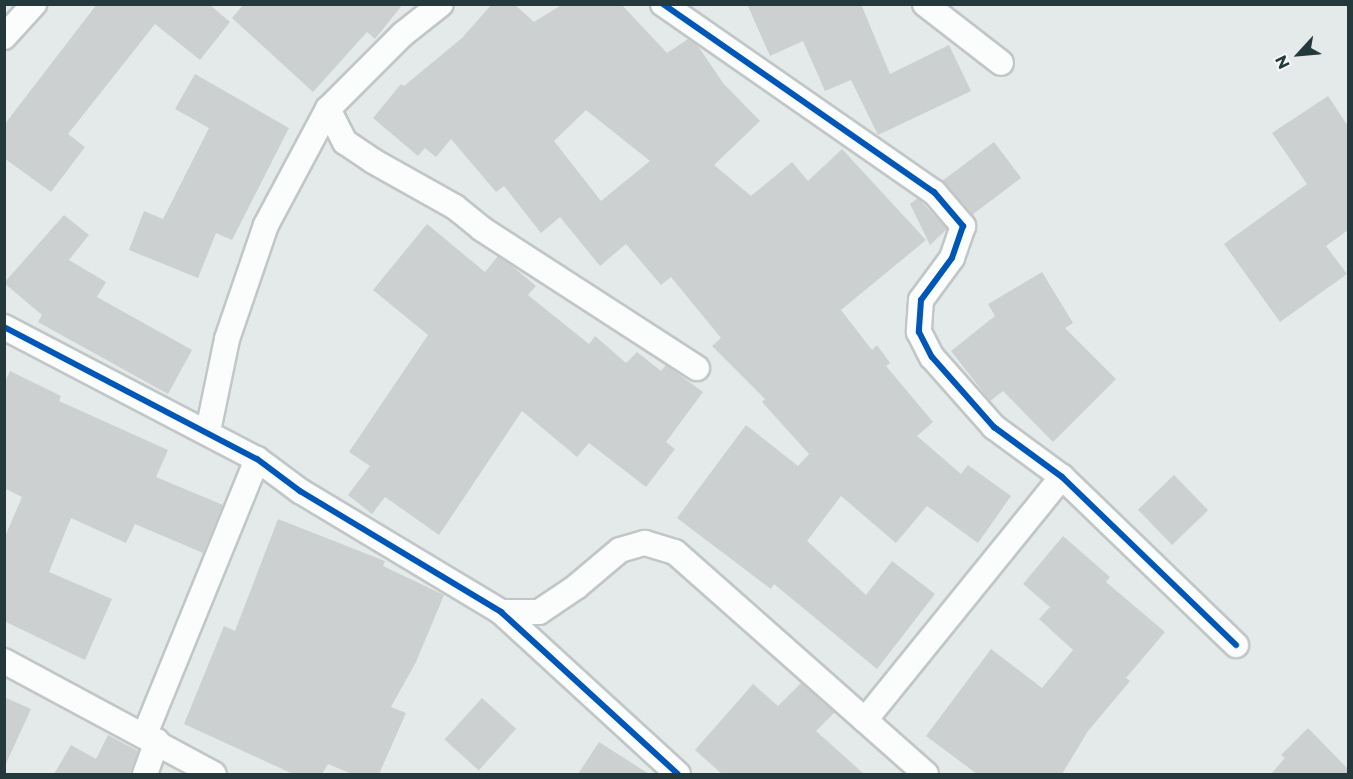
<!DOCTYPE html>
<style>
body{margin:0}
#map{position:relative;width:1353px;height:779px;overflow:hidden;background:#e4e9e9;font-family:Montserrat,sans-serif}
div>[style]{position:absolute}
.building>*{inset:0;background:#ccd0d0;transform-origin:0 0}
.roads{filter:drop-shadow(2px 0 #c1c6c6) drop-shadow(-2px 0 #c1c6c6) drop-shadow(0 2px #c1c6c6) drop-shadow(0 -2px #c1c6c6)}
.street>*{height:24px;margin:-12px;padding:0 12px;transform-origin:12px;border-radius:12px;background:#fbfcfc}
.cycleway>*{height:6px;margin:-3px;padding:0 3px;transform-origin:3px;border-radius:3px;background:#0057b8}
span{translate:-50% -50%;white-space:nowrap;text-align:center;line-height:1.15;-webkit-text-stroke:5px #f3f8f7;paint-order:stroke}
.frame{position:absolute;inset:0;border:6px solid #24393b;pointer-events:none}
.north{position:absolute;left:1269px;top:24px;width:60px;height:60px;-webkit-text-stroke:4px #f3f8f7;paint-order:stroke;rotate:244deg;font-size:16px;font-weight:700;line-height:24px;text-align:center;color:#24393b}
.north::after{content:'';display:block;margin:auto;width:21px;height:27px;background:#24393b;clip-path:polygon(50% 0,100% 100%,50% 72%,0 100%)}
</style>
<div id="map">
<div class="building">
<div style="clip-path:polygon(97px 4px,209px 4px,230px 22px,200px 60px,155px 24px,68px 134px,85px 147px,51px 192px,4px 158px,4px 125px)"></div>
<div style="clip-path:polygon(244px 4px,403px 4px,375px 39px,367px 32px,313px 92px,232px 18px)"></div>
<div style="clip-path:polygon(evenodd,492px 4px,514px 4px,534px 22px,563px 4px,621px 4px,667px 53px,688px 39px,698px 46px,723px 83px,760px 121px,714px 165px,751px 196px,792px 162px,808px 181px,842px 149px,926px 240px,841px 310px,872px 350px,877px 345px,890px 363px,886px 366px,933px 422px,917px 436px,961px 474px,968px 465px,1011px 496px,978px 543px,927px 506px,896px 543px,841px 496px,807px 541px,866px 595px,892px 561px,935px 594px,877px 669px,774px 584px,771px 589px,677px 518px,746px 425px,798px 466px,809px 454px,762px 402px,765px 399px,712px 346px,721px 338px,671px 277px,661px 285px,626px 244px,600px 266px,560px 217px,541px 233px,504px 186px,496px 192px,451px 139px,436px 157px,425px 148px,418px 156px,373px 118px,401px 84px,404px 86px,462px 38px,492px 4px,586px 110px,650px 161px,601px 201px,554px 141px,586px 110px)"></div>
<div style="clip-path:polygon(747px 4px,861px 4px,890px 74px,949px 45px,971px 91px,878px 135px,851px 80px,825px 91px,803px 41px,770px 56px)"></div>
<div style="clip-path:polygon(195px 74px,289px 128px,232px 240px,216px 233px,198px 278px,129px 250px,144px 211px,163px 219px,209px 128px,175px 109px)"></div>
<div style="clip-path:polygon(1328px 96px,1348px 126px,1348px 230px,1326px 246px,1347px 274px,1280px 322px,1224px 244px,1307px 184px,1272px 133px)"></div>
<div style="left:994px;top:142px;width:45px;height:64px;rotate:53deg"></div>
<div style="clip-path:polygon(918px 198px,947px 229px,930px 245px,910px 204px)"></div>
<div style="clip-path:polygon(64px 215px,89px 235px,69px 260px,106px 282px,97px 297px,192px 350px,168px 394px,38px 322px,42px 315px,4px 283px)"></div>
<div style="clip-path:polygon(427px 224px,485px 272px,498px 256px,512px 266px,536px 286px,528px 295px,589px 344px,595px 336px,626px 363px,637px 352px,661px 371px,666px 365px,703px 392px,666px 442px,675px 449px,646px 487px,589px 443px,577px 457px,522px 411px,439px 535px,385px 497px,372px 514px,348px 495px,370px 466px,349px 452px,428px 335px,373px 290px)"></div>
<div style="clip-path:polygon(1042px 272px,1073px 323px,1065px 328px,1116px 379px,1053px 442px,1003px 391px,990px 401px,951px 351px,995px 316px,988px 304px)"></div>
<div style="clip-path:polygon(10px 371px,61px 396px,59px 401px,168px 450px,156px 477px,223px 505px,203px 553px,135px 524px,126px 543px,71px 518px,49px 572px,112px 599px,85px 660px,4px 621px,4px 539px,22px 497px,4px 488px,4px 384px)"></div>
<div style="left:1174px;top:475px;width:49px;height:50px;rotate:46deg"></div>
<div style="clip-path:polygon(278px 519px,385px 561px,383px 566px,444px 595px,416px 662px,391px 707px,406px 713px,379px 774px,352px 774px,328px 764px,322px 774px,293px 774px,184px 724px,224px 626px,235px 631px)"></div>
<div style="clip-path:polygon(1063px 536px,1110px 577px,1106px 582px,1165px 632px,1126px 678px,1130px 681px,1088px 731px,1062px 774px,977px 774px,926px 736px,991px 649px,1042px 688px,1073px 650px,1039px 619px,1050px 607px,1023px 584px)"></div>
<div style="clip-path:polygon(801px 683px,835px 712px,816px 731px,864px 774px,722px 774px,695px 750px,753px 684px,778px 706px)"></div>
<div style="clip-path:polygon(4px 697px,31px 709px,4px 768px)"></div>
<div style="left:482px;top:698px;width:46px;height:56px;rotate:42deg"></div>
<div style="clip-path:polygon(1308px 728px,1348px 769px,1348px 774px,1271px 774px,1285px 758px,1281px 755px)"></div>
<div style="clip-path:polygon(108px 735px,138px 751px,130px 774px,54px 774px,71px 745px,96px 759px)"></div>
<div style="clip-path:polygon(599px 742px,649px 774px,578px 774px)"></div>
</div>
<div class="roads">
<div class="street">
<div style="left:663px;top:4px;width:330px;rotate:34.8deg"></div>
<div style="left:934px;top:192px;width:45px;rotate:49.5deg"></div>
<div style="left:963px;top:226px;width:34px;rotate:109deg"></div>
<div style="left:952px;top:258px;width:52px;rotate:126.4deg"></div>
<div style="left:921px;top:300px;width:32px;rotate:94deg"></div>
<div style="left:919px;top:332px;width:28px;rotate:63deg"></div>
<div style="left:932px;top:357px;width:94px;rotate:48.5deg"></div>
<div style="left:994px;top:427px;width:84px;rotate:36.3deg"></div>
<div style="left:1062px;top:477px;width:242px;rotate:44deg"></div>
<div style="left:925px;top:4px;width:96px;rotate:37.8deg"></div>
<div style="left:4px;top:37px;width:45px;rotate:-47.7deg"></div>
<div style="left:328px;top:109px;width:37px;rotate:63deg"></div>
<div style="left:345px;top:142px;width:34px;rotate:34deg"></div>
<div style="left:373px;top:161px;width:94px;rotate:29.3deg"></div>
<div style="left:455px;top:207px;width:35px;rotate:39deg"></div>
<div style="left:482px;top:229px;width:256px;rotate:32.9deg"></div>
<div style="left:4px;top:327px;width:285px;rotate:27.6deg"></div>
<div style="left:257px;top:459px;width:54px;rotate:36.7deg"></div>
<div style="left:300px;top:491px;width:235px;rotate:31deg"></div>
<div style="left:501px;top:612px;width:240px;rotate:42.5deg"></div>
<div style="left:208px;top:431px;width:94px;rotate:-78.3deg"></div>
<div style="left:227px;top:339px;width:120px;rotate:-71.1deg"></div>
<div style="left:266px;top:225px;width:132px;rotate:-61.9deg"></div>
<div style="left:328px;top:109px;width:106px;rotate:-45deg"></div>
<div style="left:403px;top:34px;width:48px;rotate:-38.3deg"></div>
<div style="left:501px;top:612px;width:38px"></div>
<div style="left:539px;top:612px;width:45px;rotate:-34deg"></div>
<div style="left:576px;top:587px;width:57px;rotate:-40.1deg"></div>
<div style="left:620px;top:550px;width:26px;rotate:-16deg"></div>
<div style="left:645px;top:543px;width:31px;rotate:17deg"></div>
<div style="left:675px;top:552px;width:335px;rotate:41.5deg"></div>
<div style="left:4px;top:661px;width:238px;rotate:28.3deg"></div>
<div style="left:865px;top:720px;width:313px;rotate:-51deg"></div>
<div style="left:145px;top:734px;width:297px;rotate:-67.8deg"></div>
<div style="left:145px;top:774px;width:35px;rotate:-70deg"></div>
</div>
</div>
<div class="cycleway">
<div style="left:663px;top:4px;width:330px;rotate:34.8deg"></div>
<div style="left:934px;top:192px;width:45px;rotate:49.5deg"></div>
<div style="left:963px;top:226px;width:34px;rotate:109deg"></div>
<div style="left:952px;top:258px;width:52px;rotate:126.4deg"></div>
<div style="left:921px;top:300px;width:32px;rotate:94deg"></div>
<div style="left:919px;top:332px;width:28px;rotate:63deg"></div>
<div style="left:932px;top:357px;width:94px;rotate:48.5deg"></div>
<div style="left:994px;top:427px;width:84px;rotate:36.3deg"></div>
<div style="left:1062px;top:477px;width:242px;rotate:44deg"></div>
<div style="left:4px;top:327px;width:285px;rotate:27.6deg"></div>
<div style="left:257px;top:459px;width:54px;rotate:36.7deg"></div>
<div style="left:300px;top:491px;width:235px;rotate:31deg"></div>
<div style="left:501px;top:612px;width:240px;rotate:42.5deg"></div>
</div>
<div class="frame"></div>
<div class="north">N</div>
</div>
